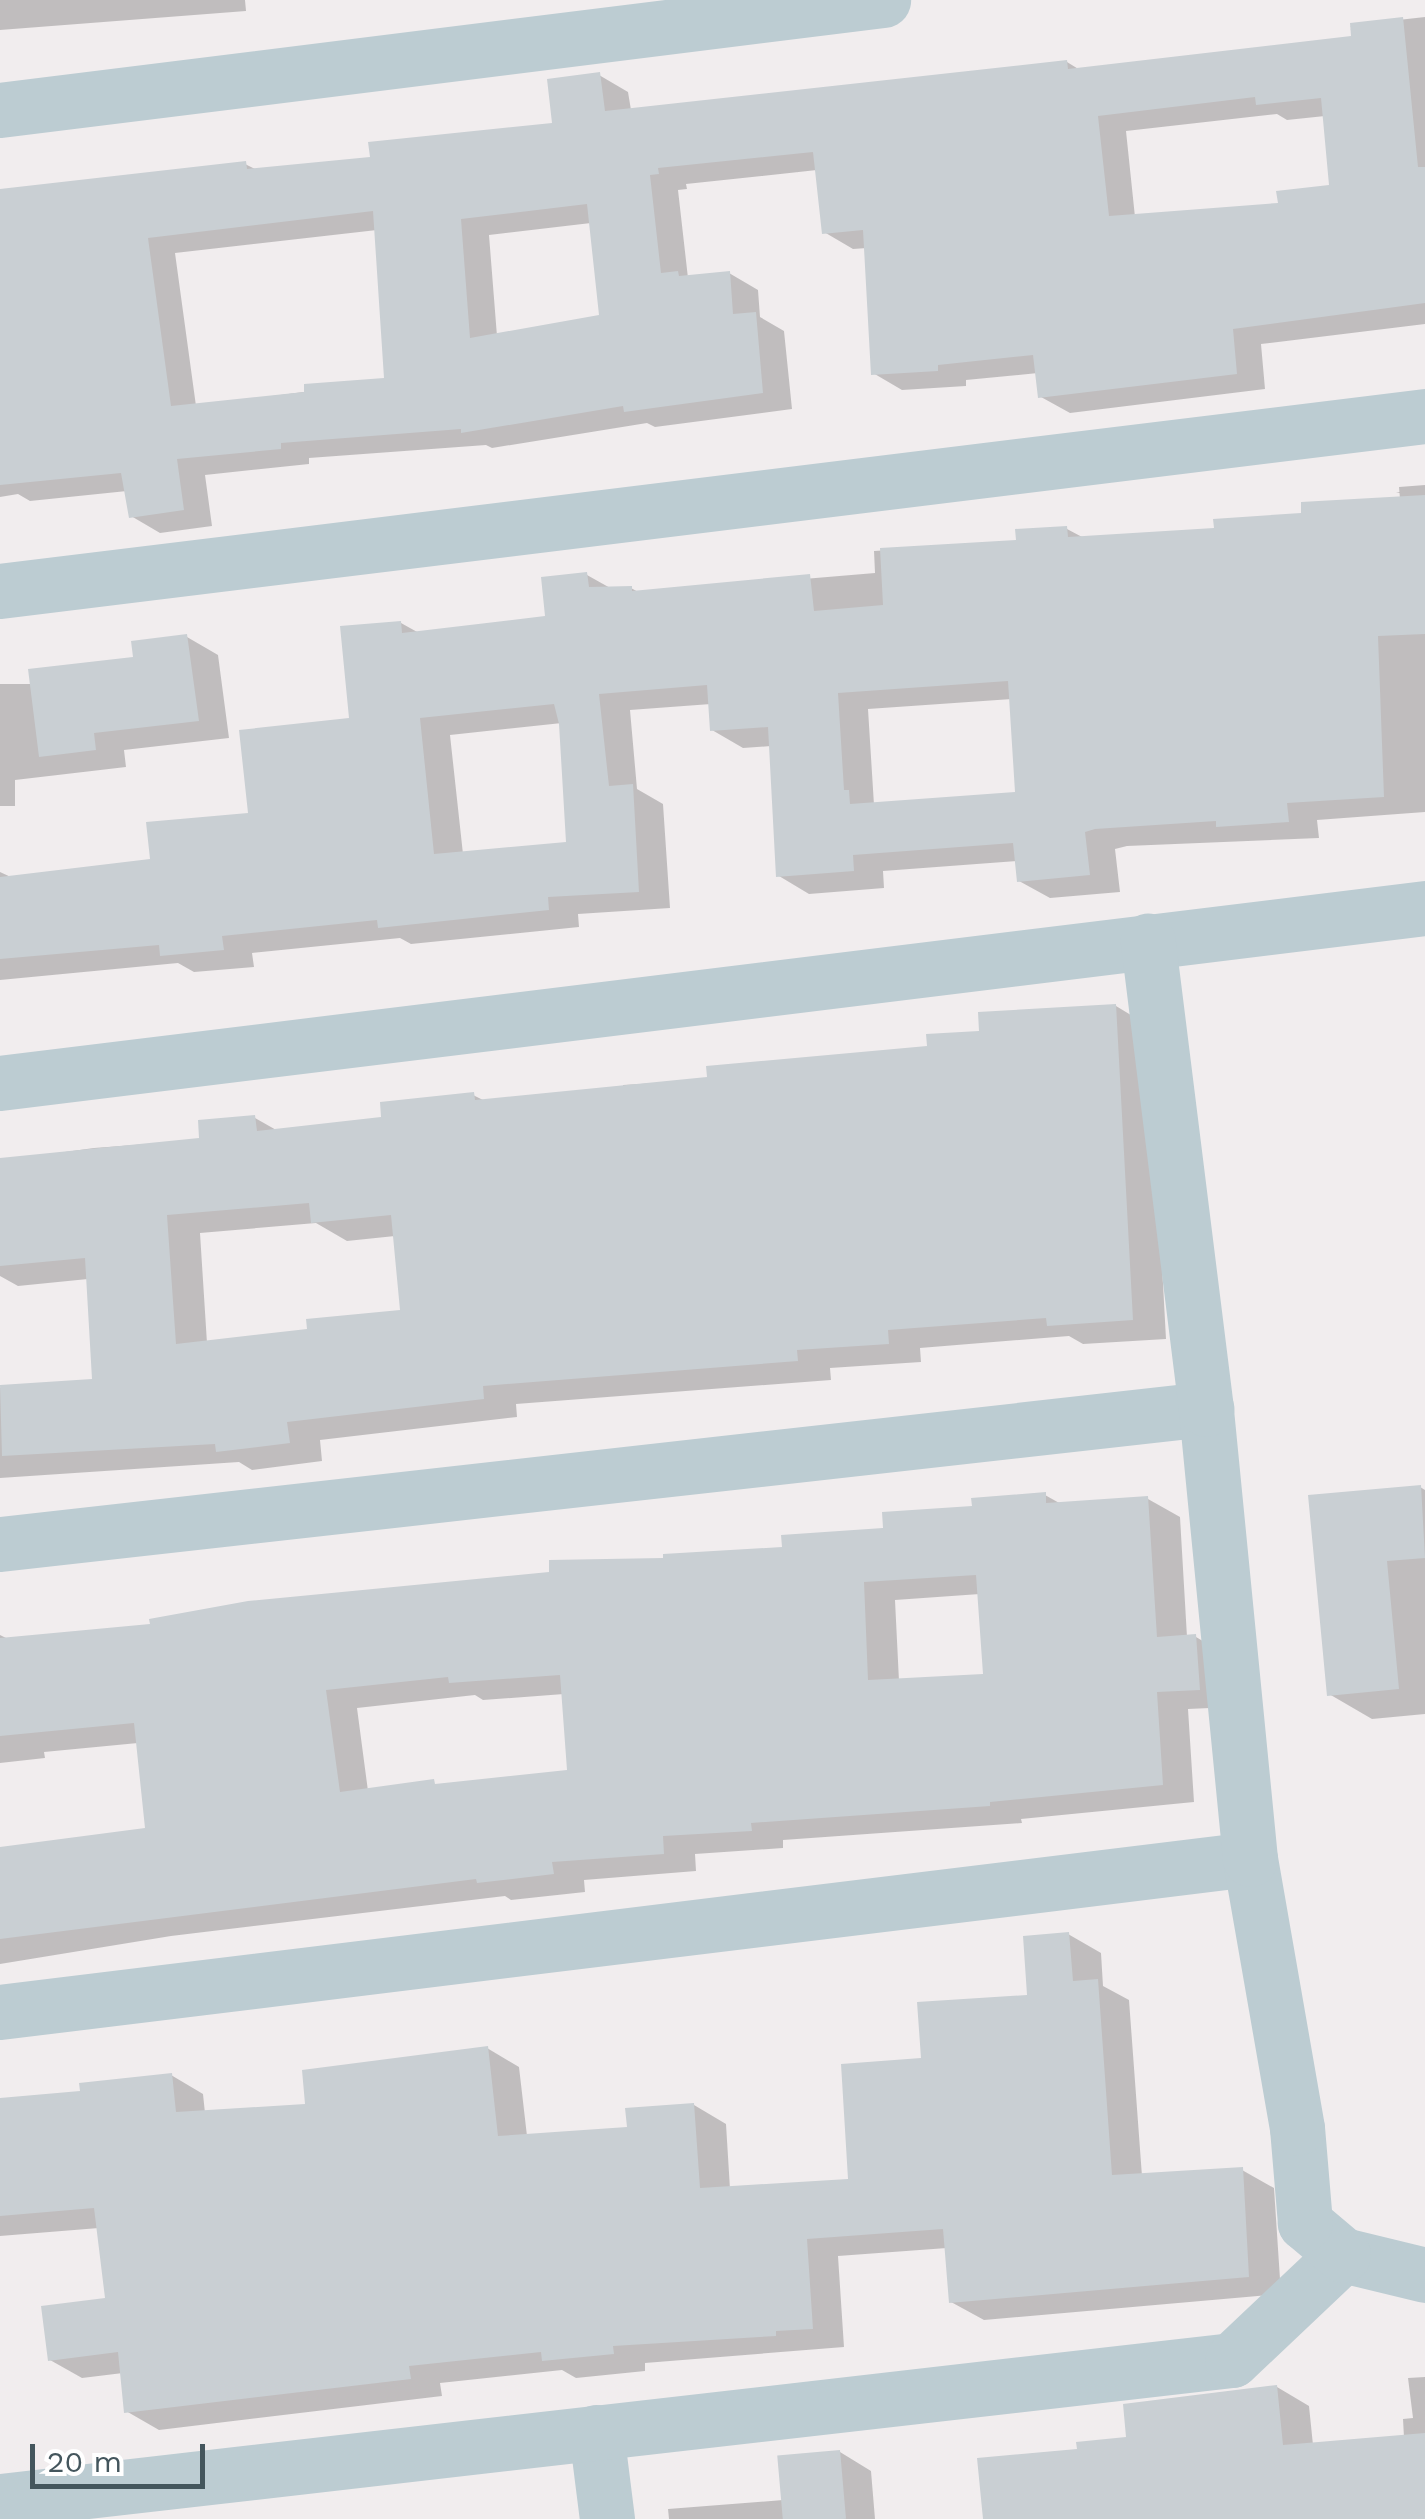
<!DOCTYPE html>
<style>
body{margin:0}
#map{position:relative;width:1425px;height:2519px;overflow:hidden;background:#f1edee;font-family:"Work Sans",sans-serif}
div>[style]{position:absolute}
.shadow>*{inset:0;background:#0003}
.building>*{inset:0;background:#c9cfd3;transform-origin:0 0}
.minor>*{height:55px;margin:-27.5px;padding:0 27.5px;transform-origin:27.5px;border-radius:27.5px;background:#bcccd2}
span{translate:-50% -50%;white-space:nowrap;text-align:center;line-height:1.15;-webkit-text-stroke:8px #fff;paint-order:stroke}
.scale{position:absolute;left:30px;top:2444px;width:175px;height:45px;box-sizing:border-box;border:5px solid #44565d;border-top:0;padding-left:12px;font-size:30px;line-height:35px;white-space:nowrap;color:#44565d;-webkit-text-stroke:8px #fff;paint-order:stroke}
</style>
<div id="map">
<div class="shadow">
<div style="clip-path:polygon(0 0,245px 0,246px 11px,0 30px)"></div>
<div style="clip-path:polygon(evenodd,1425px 17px,1425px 324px,1261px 344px,1265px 389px,1070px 413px,1041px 397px,1038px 373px,966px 380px,966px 386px,902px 390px,873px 373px,867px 248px,853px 249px,824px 232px,817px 170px,686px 184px,687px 189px,678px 190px,688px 278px,729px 273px,758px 290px,760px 317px,784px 331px,792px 409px,655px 427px,647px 423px,492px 448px,486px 445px,309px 458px,309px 464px,205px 475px,212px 526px,160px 533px,131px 516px,127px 491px,30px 501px,18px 494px,0 497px,0 192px,245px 164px,257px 170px,372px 159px,555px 125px,599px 75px,628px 92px,631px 110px,1067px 62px,1080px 70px,1354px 38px,1353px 25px,1425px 17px,1277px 114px,1287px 120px,1325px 116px,1331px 187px,1280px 205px,1135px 217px,1126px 131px,1277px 114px,1425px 17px,591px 223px,602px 317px,497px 336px,489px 235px,591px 223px,1425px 17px,377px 230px,387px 381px,196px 406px,175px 253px,377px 230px)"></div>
<div style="clip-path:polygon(evenodd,1425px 485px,1425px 812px,1317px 820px,1319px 838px,1127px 846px,1115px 849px,1120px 892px,1050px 898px,1019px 881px,1017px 861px,883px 871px,884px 888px,809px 894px,779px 876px,771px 746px,743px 748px,712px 730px,711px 704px,630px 710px,637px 789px,663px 804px,670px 908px,578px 914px,579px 927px,411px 944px,400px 938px,252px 953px,254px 967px,194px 972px,178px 963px,0 980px,0 872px,13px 878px,153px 861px,251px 815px,351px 720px,401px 623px,419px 633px,547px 618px,587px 575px,612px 589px,631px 588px,640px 593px,875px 573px,874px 551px,1018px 542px,1067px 529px,1084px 538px,1216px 531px,1400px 499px,1399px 487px,1425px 485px,1012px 699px,1018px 794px,874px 805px,868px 709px,1012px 699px,1425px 485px,562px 723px,569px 844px,463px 854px,450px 735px,562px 723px)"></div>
<div style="clip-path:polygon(187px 637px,218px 655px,229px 738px,124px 750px,126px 767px,15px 780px,15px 806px,0 806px,0 684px,33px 684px,135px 659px)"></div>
<div style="clip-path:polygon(evenodd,1116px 1006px,1149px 1026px,1166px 1339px,1083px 1344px,1069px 1336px,920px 1348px,921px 1362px,830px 1368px,831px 1380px,516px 1404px,517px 1417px,320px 1440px,322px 1461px,252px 1470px,239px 1462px,0 1478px,0 1388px,95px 1381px,88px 1279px,18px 1286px,0 1276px,0 1161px,94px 1148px,202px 1140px,255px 1118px,278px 1131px,384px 1119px,473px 1095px,487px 1102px,624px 1091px,623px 1085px,710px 1080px,929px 1048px,981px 1033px,1116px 1006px,316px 1223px,347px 1241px,395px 1236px,403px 1312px,310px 1331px,207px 1343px,200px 1233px,316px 1223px)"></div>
<div style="clip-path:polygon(1420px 1487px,1425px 1490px,1425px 1714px,1372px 1719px,1329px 1694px,1311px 1498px)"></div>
<div style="clip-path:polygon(evenodd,1045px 1495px,1061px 1504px,1148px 1499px,1180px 1517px,1187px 1637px,1196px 1637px,1228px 1656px,1232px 1707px,1188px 1709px,1194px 1802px,1021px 1819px,1022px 1823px,783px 1840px,783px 1848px,695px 1854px,696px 1871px,584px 1880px,585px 1892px,511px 1900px,505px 1896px,171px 1936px,0 1964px,0 1849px,148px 1830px,138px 1743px,44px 1752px,45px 1758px,0 1763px,0 1635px,8px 1639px,153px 1626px,784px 1549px,1045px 1495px,980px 1594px,986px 1676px,899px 1681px,895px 1600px,980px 1594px,1045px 1495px,564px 1694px,569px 1772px,368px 1791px,357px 1708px,475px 1695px,483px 1700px,564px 1694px)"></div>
<div style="clip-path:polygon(1068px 1934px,1101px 1953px,1103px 1986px,1129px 2000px,1142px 2176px,1242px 2170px,1274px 2188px,1281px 2294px,984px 2320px,951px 2302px,947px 2248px,838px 2256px,844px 2347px,645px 2363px,645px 2371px,576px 2378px,562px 2370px,440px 2383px,442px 2396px,159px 2430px,126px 2411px,123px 2373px,82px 2378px,50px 2360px,108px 2300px,99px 2228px,0 2236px,0 2100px,82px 2093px,171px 2075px,203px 2094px,205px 2113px,308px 2106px,487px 2048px,519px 2067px,527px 2136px,629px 2129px,694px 2105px,726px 2124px,730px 2189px,850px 2181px,924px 2060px,1030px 1997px)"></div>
<div style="clip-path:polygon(1425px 2377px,1425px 2519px,985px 2519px,1080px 2451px,1129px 2440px,1277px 2387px,1309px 2406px,1313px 2445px,1404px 2438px,1403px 2419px,1413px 2418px,1408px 2378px)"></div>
<div style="clip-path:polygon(840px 2452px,871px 2471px,875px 2519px,669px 2519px,668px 2509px,783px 2500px)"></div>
</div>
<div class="building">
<div style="clip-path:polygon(evenodd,1403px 17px,1418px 167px,1425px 167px,1425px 303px,1233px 329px,1237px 374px,1038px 398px,1033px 355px,938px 365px,938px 371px,871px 375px,863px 230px,822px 234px,813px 152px,658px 168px,659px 174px,650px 175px,661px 273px,678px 271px,679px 276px,730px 271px,733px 314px,756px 312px,763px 393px,624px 412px,623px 406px,461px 433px,461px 429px,281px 443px,281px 449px,177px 459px,184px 510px,129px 518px,121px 473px,0 485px,0 189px,246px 161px,247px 169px,370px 157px,368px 142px,552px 123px,547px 79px,600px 72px,605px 111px,1067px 60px,1068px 69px,1351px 36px,1350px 23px,1403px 17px,1255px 97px,1256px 105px,1321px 98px,1329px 185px,1276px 191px,1278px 203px,1109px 216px,1098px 116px,1255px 97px,1403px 17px,587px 204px,599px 315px,470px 338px,461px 219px,587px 204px,1403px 17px,373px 211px,384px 378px,304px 384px,304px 392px,171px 406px,148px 238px,373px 211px)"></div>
<div style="clip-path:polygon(evenodd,1425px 495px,1425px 634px,1378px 636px,1384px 797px,1287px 803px,1289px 822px,1216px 827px,1216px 821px,1095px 829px,1085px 832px,1090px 875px,1017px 882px,1013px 843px,853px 855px,854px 871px,776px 877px,768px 727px,710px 731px,707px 685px,599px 694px,609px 786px,633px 784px,639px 892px,548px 897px,549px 910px,378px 928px,377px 920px,222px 936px,224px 950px,160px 956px,159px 945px,0 959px,0 877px,150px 859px,146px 822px,248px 813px,239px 730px,349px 718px,340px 626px,401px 621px,402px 633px,545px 616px,541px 577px,587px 572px,589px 587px,632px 586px,632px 591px,810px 574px,814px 611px,883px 605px,880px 548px,1016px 540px,1015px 529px,1067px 526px,1068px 537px,1214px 528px,1213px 519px,1301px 513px,1301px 502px,1425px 495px,1008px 681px,1015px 792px,850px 804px,849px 790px,844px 790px,838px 693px,1008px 681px,1425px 495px,554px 704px,559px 724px,566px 842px,434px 854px,420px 718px,554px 704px)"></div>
<div style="clip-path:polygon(187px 634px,199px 721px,94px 733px,96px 750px,39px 757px,28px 669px,133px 657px,131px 641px)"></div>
<div style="clip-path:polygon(evenodd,1116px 1004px,1133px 1320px,1047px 1326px,1046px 1318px,888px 1330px,889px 1344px,797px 1350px,798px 1361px,483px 1386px,484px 1399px,287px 1422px,290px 1443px,216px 1452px,215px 1444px,2px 1456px,0 1385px,92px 1379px,85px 1258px,0 1266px,0 1158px,199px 1138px,198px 1120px,255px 1115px,257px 1131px,381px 1117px,380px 1102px,474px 1092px,475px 1100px,707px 1077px,706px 1066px,927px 1046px,926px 1034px,979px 1031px,978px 1012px,1116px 1004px,309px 1203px,311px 1223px,391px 1215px,400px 1310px,306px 1319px,307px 1329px,176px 1344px,167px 1215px,309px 1203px)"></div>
<div style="clip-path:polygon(1421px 1485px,1425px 1558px,1387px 1561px,1399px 1689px,1327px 1696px,1308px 1495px)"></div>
<div style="clip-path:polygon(evenodd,1046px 1492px,1046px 1503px,1148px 1496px,1157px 1637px,1196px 1634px,1200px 1690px,1157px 1692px,1163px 1785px,990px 1802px,990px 1806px,751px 1823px,752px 1831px,663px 1836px,664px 1854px,552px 1862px,554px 1874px,477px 1883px,476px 1879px,0 1939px,0 1847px,145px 1828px,134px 1723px,0 1736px,0 1638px,150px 1624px,149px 1619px,248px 1601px,549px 1572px,549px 1560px,663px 1558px,663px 1554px,782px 1547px,781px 1535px,883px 1528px,882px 1512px,972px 1506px,971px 1498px,1046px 1492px,976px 1575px,983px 1674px,868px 1680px,864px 1582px,976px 1575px,1046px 1492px,560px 1675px,567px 1770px,435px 1784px,434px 1779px,340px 1792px,326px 1690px,448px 1677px,449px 1683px,560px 1675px)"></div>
<div style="clip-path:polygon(1069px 1932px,1073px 1981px,1098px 1979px,1112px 2175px,1243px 2167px,1249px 2277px,949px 2303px,943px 2229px,807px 2239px,813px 2329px,776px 2331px,776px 2336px,613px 2346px,614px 2354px,542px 2361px,541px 2352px,409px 2366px,411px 2379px,124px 2413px,118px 2352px,48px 2361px,41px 2306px,105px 2298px,94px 2208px,0 2216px,0 2098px,80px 2091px,79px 2083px,172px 2073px,176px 2112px,305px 2104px,302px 2070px,488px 2046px,498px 2136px,627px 2127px,625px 2108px,694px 2103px,700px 2188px,848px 2179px,841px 2064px,921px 2058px,917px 2002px,1027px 1995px,1023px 1936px)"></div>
<div style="clip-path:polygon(1277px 2385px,1283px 2445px,1425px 2433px,1425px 2519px,983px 2519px,977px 2458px,1077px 2449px,1076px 2442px,1126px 2437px,1123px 2404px)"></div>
<div style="left:840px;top:2450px;width:69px;height:63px;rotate:85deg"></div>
</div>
<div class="minor">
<div style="left:0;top:110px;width:890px;rotate:-7.1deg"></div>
<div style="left:0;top:591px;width:1436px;rotate:-7deg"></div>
<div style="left:0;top:1083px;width:1436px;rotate:-7deg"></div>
<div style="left:0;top:1544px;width:1214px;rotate:-6.39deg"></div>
<div style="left:0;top:2012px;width:1259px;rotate:-6.98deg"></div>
<div style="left:1343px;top:2255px;width:84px;rotate:13.7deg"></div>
<div style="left:596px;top:2432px;width:88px;rotate:82.8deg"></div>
<div style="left:0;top:2501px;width:1240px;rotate:-6.53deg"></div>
<div style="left:1232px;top:2360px;width:153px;rotate:-43.4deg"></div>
<div style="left:1343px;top:2255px;width:50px;rotate:-139.9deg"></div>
<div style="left:1305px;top:2223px;width:95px;rotate:-94.8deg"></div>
<div style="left:1297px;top:2128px;width:273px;rotate:-99.9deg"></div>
<div style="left:1250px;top:1859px;width:452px;rotate:-95.6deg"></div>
<div style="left:1206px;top:1409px;width:472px;rotate:-97.1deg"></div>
</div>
<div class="scale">20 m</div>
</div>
